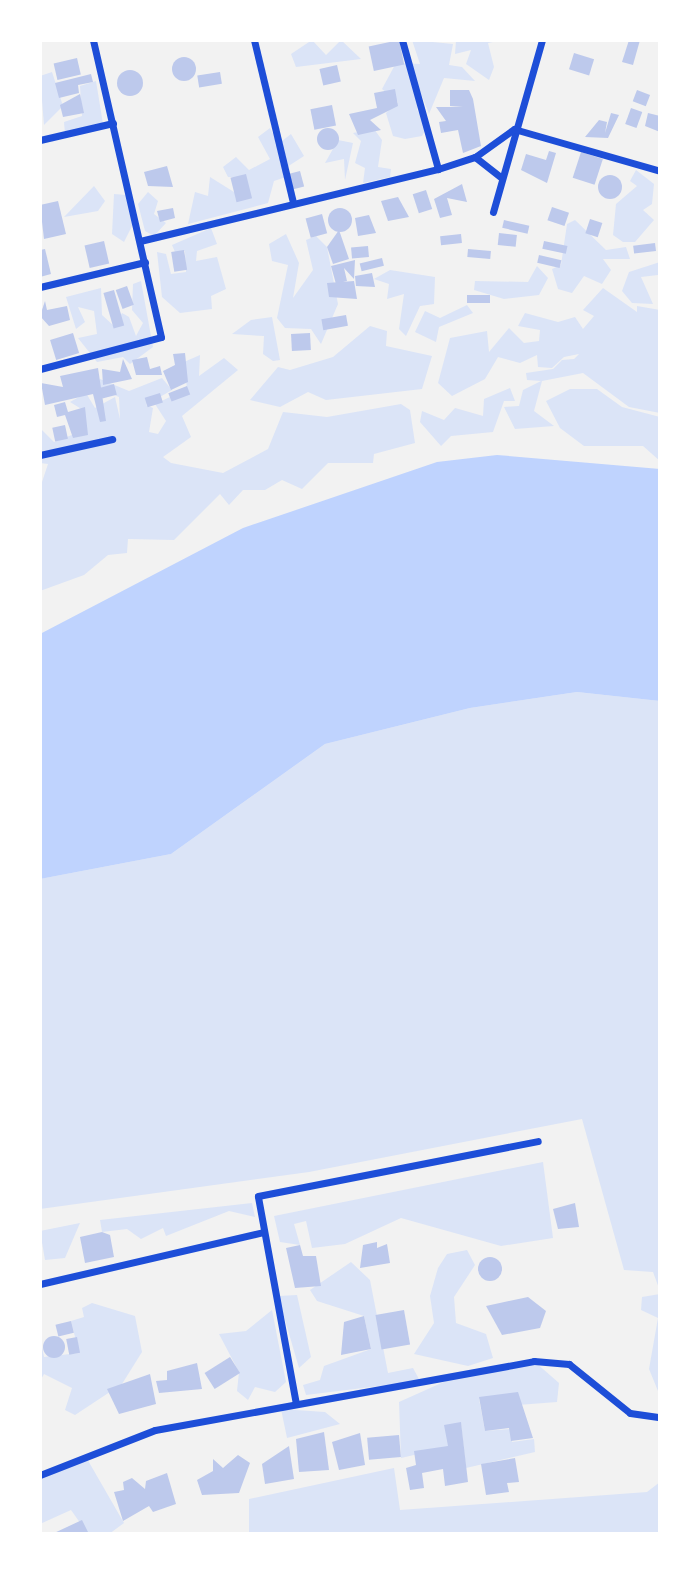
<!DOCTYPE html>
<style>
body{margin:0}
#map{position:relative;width:700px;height:1574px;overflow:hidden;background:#f2f2f2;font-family:Karla,sans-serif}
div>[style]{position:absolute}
.green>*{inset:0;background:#dbe4f7}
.water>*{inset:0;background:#bfd3fe}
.building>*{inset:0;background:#bdc9ec;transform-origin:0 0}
.round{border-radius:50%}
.minor>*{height:7px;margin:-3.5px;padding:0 3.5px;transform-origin:3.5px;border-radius:3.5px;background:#1d4ed8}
span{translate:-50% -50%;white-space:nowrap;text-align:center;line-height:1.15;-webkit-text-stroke:7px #fff;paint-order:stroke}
.frame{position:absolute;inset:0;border:42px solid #fff;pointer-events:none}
</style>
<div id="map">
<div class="green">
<div style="clip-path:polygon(312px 40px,326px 55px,341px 40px,361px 59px,296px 67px,291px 54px)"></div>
<div style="clip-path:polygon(412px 40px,453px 44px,449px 65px,462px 67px,475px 81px,444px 78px,429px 114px,420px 91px,417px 110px,429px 124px,422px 136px,405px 139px,393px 136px,386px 113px,398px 102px,382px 89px,396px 63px,420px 64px)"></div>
<div style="clip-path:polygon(456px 40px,503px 40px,488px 43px,494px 67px,489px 80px,466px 64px,471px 50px,455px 54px)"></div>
<div style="clip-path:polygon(52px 72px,63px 106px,44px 125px,40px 76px)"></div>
<div style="clip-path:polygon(96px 81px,103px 124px,65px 134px,64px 122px,82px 116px,80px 86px)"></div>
<div style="clip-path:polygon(270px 128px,285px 156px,282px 141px,291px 134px,304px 156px,287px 167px,289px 176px,274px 181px,268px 203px,188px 224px,195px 192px,208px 196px,210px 177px,242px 197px,244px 178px,228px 177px,223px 167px,236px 157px,249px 170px,270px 159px,258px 137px)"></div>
<div style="clip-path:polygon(374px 129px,382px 140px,378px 167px,391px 169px,390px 177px,363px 183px,365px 168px,355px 163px,361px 141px,353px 133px)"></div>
<div style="clip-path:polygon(338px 140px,353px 143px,345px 180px,344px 159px,325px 163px)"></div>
<div style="clip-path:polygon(636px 170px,654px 184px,652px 204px,643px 210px,654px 220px,635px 242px,623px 242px,613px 235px,616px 204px,637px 186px,630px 181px)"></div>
<div style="clip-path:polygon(94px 186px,105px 201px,98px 211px,64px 217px)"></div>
<div style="clip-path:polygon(148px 192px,158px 201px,154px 214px,166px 223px,154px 236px,145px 231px,138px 204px)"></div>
<div style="clip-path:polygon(114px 194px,126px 195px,134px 222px,124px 242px,112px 234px)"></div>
<div style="clip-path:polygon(575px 220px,606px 250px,626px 247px,630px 259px,603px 259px,611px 270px,602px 284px,584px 276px,572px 293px,558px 289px,552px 269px,561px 265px,567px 224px)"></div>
<div style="clip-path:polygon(211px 228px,217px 244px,197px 251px,196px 261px,217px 257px,226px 289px,211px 296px,212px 309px,180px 313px,162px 297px,157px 252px,166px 254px,171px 274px,186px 272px,185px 251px,175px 252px,172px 245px)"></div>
<div style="clip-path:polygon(286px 234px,299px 263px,293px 298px,313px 270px,306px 240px,316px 236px,327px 247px,338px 304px,321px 344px,311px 329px,285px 328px,277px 318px,288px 265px,272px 261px,269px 244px)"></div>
<div style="clip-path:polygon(660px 262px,660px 281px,658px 275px,641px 277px,653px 304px,632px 303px,622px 291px,629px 272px)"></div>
<div style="clip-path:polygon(537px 266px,548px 278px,539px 295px,504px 299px,474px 290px,475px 281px,528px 282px)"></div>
<div style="clip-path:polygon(390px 270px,435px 277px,434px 304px,420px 306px,406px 336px,399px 329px,404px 294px,387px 299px,389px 284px,374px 279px)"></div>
<div style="clip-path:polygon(141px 281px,153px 347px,130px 364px,123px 357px,97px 362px,78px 338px,97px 334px,94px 311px,78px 307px,85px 322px,76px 329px,66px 297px,101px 288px,102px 315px,114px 326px,122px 313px,129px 317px,136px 336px,143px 323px,132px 310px,133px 284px)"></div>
<div style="clip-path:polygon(603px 288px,637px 312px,637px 306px,660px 310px,660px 413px,629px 407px,583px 373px,542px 381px,534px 411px,554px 426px,515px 429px,504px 407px,519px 406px,523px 390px,541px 381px,527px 380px,526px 373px,553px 369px,562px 360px,574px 359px,579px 354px,564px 357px,552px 368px,538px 367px,537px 355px,520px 363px,498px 357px,485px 379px,452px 396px,438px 383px,450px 338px,487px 331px,489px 352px,509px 328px,524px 343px,539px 341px,540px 330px,518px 326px,525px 313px,558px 322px,575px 317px,583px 329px,594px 316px,583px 310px)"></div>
<div style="clip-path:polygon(467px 305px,473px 313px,439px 327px,436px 342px,415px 332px,425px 311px,440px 318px)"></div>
<div style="clip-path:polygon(272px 317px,280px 360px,273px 361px,263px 354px,264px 336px,232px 334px,251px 320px)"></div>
<div style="clip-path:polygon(370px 326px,387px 331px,386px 346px,432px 356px,422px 389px,326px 400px,308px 392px,280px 407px,250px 400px,278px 367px,290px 370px,333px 357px)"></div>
<div style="clip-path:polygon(200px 355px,199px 376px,224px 358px,238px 370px,182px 416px,191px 437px,163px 457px,171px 463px,223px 473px,268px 449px,283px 412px,327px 417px,401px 404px,410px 410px,415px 443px,374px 454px,373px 463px,328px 463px,302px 489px,282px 480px,265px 490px,243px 490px,229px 505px,220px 494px,174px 540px,128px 539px,127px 553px,108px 555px,84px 575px,40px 591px,40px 488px,48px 464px,40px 463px,40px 428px,54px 442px,82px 431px,83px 410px,70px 402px,86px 393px,95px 408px,115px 397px,120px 419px,119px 397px,96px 387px,100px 379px,129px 391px,162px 378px,172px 390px,146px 405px,153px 408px,149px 432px,158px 434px,166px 421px,155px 404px,187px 389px,184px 362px)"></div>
<div style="clip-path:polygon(510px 388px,515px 401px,504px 401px,493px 432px,451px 436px,441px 446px,420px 422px,422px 411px,444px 420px,455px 408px,483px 416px,484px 399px)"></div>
<div style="clip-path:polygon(570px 389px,597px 389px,622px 407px,660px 417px,660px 461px,643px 446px,584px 446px,560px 428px,546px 401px)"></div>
<div style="clip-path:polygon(577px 692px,660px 701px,660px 1291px,653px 1272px,624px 1270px,582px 1119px,309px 1172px,40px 1209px,40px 879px,171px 854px,325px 744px,470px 708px)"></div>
<div style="clip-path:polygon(543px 1162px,553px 1238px,501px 1246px,401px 1218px,345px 1244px,312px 1248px,306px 1221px,294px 1224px,300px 1245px,280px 1242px,274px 1216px)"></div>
<div style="clip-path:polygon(252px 1203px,255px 1217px,229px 1211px,166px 1236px,163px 1228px,141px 1239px,127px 1229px,102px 1232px,100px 1220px)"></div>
<div style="clip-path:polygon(80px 1223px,65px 1258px,45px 1260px,40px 1231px)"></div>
<div style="clip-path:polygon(467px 1250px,475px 1265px,454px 1297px,456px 1323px,486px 1334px,493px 1358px,468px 1366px,414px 1354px,434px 1323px,430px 1296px,438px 1268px,447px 1254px)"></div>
<div style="clip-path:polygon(351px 1262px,370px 1280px,388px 1373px,413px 1368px,420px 1381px,306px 1395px,303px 1385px,320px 1380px,324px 1366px,371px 1349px,364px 1316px,317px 1301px,310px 1290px)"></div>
<div style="clip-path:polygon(660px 1294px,660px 1390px,658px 1391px,649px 1369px,658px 1318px,641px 1310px,642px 1297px)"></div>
<div style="clip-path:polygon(297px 1295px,311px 1357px,299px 1368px,278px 1296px)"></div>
<div style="clip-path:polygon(92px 1303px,135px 1316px,142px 1352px,122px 1384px,75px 1415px,65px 1410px,72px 1388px,44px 1374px,40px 1381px,40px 1337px,44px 1357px,79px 1353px,71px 1321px,84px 1317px,82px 1308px)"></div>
<div style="clip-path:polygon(272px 1310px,286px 1382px,275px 1392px,255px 1387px,248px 1400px,237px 1391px,239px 1372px,219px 1334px,246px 1331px)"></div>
<div style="clip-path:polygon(535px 1362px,559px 1383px,557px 1402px,518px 1405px,518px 1393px,479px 1399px,485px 1431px,510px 1429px,512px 1442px,534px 1439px,535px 1452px,466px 1468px,461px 1424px,448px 1447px,401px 1458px,399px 1402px,457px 1376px)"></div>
<div style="clip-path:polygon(281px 1409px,325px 1412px,340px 1424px,287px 1438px)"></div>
<div style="clip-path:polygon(86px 1457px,124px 1523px,109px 1534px,88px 1534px,71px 1510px,40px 1524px,40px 1479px)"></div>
<div style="clip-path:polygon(394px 1468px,400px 1510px,647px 1492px,660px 1482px,660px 1534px,249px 1534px,249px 1499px)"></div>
</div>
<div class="water">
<div style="clip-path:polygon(497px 455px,660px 469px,660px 701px,577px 692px,470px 708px,325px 744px,171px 854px,40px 879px,40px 634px,243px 528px,437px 462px)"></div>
</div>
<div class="building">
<div style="left:399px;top:40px;width:25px;height:31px;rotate:78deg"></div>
<div style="clip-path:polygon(629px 40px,640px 40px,633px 65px,622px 62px)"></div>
<div style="left:574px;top:53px;width:21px;height:17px;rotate:17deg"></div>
<div class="round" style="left:172px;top:57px;width:24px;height:24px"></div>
<div style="left:77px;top:58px;width:17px;height:24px;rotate:77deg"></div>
<div style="left:337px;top:65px;width:17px;height:18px;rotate:77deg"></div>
<div class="round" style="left:117px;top:70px;width:26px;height:26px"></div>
<div style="left:220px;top:72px;width:12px;height:23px;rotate:81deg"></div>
<div style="clip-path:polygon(91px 74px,93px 82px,78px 85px,79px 93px,59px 98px,55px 83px)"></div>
<div style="clip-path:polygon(395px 89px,398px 106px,370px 120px,381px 130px,358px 135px,349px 114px,377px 108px,374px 93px)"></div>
<div style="clip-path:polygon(450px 90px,469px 90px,473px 99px,481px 146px,463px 153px,458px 130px,441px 133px,439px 122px,446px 121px,436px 107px,463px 107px,450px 106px)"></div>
<div style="left:637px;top:90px;width:14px;height:12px;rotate:21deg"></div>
<div style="clip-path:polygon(80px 94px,84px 113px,63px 117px,60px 105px)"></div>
<div style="left:332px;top:105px;width:21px;height:22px;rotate:79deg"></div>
<div style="left:631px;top:108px;width:12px;height:17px;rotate:20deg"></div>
<div style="clip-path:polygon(611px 113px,619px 115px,608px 138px,585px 137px,599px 120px,607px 122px,605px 133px)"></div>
<div style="clip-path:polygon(648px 113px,660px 116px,660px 132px,645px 126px)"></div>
<div class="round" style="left:317px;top:128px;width:22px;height:22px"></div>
<div style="clip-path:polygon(549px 151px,556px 153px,547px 183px,521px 170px,526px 154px,546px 160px)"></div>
<div style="left:581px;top:152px;width:23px;height:27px;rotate:18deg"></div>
<div style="clip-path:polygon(167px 166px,173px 187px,148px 186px,144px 172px)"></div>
<div style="left:300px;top:171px;width:16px;height:14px;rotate:75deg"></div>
<div style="left:246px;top:174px;width:25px;height:16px;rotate:76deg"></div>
<div class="round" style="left:598px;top:175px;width:24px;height:24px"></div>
<div style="clip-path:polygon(462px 184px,467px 202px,447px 198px,452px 215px,440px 218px,434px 199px)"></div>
<div style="left:426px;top:190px;width:20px;height:14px;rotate:72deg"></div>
<div style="clip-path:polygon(398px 197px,409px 217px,388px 221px,381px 201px)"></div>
<div style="clip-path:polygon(58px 201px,66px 234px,44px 239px,40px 205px)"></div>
<div style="left:552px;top:207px;width:18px;height:14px;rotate:19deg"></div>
<div class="round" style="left:328px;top:208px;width:24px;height:24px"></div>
<div style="clip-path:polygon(173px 208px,175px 218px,160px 222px,157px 211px)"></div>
<div style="left:322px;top:214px;width:20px;height:17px;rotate:75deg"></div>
<div style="clip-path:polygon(369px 215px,376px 233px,358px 236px,355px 218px)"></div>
<div style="left:590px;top:219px;width:13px;height:15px;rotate:18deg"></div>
<div style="left:504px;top:220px;width:26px;height:8px;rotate:13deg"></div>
<div style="clip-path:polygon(339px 230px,349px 259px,333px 264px,327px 247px)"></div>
<div style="left:499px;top:233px;width:18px;height:12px;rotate:6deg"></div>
<div style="left:461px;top:234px;width:9px;height:21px;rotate:84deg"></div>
<div style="left:104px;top:241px;width:23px;height:20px;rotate:77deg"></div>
<div style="left:544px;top:241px;width:24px;height:8px;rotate:12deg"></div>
<div style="left:655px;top:243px;width:8px;height:22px;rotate:83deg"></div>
<div style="left:368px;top:246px;width:11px;height:17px;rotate:85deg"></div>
<div style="clip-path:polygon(45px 249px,51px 274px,40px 277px,40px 250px)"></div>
<div style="left:468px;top:249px;width:23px;height:8px;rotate:5deg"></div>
<div style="left:184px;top:250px;width:20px;height:13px;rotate:81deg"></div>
<div style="left:539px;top:255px;width:23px;height:8px;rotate:13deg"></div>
<div style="left:382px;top:258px;width:8px;height:23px;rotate:76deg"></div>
<div style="clip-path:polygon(355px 260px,354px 279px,344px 268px,347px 281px,336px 284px,331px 266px)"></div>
<div style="clip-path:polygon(372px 273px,375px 287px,356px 286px,355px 276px)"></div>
<div style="clip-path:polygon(354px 281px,357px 299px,329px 297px,327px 283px)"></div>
<div style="left:127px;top:286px;width:20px;height:12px;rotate:70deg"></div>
<div style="left:114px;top:290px;width:37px;height:11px;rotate:74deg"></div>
<div style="left:467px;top:295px;width:23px;height:8px"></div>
<div style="clip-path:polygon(45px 301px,47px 310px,67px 306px,70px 320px,49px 326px,40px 316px)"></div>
<div style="left:346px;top:315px;width:11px;height:25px;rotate:80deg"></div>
<div style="left:73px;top:333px;width:21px;height:24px;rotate:73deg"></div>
<div style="left:310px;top:333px;width:17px;height:19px;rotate:87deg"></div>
<div style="clip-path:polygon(185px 353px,188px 382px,171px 390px,163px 371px,175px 365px,173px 354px)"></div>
<div style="clip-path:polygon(147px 357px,150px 369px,160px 366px,162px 375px,136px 375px,132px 360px)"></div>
<div style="clip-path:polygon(123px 359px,132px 379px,103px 385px,102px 369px,120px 372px)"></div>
<div style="clip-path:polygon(98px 368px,106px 421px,100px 422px,93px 394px,45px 405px,41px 383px,63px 387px,60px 376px)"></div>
<div style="left:114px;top:384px;width:11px;height:15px;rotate:75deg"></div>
<div style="left:187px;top:386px;width:9px;height:20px;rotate:69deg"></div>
<div style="left:160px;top:393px;width:10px;height:16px;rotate:73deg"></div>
<div style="clip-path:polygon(65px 402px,68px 412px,85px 407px,88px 435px,73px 438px,65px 415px,57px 417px,54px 405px)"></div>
<div style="left:65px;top:425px;width:14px;height:13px;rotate:78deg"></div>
<div style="clip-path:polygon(575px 1203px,579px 1227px,558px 1229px,553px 1209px)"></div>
<div style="clip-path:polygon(102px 1232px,110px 1235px,114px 1257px,85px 1263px,80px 1237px)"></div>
<div style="clip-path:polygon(377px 1242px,377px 1248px,387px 1244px,390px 1263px,360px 1268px,363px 1245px)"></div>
<div style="clip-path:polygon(300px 1245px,303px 1256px,316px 1256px,321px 1286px,295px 1288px,286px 1248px)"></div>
<div class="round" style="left:478px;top:1257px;width:24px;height:24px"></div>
<div style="clip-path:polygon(528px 1297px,546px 1311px,540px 1328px,502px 1335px,486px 1306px)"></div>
<div style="left:404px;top:1310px;width:35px;height:29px;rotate:80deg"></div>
<div style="clip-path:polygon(364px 1316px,371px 1349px,341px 1355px,344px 1322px)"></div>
<div style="left:71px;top:1321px;width:12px;height:16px;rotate:76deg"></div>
<div class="round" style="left:43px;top:1336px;width:22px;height:22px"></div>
<div style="left:77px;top:1337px;width:16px;height:11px;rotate:79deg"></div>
<div style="left:230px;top:1357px;width:19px;height:30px;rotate:58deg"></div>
<div style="clip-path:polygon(197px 1363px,202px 1389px,159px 1393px,156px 1381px,167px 1380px,167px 1371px)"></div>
<div style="clip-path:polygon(150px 1374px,156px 1404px,119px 1414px,107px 1389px)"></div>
<div style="clip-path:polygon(518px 1392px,533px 1438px,511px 1441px,509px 1428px,485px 1431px,479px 1397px)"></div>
<div style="clip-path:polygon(461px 1422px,468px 1482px,445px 1486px,443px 1469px,422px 1473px,424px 1488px,410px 1490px,406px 1468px,416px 1465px,414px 1451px,448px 1446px,444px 1425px)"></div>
<div style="clip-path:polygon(324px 1432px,329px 1470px,299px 1472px,296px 1439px)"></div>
<div style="clip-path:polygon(360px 1433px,365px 1465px,339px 1470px,332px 1442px)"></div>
<div style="left:399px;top:1435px;width:22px;height:32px;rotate:85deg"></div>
<div style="clip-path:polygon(289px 1446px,294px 1479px,265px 1484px,262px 1464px)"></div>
<div style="clip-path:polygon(238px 1455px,250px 1463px,239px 1493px,202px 1495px,197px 1480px,213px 1471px,213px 1459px,223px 1468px)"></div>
<div style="clip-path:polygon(515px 1458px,519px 1482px,507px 1483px,509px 1492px,486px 1495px,481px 1464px)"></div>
<div style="clip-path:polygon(167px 1473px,176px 1504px,153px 1512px,149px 1506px,123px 1521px,114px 1492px,124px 1490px,123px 1482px,132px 1478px,145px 1489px,146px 1481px)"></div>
<div style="clip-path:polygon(82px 1520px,89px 1534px,52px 1534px)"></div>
</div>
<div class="minor">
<div style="left:254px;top:40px;width:167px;rotate:76.5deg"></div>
<div style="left:402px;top:40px;width:134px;rotate:74.4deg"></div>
<div style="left:40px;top:140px;width:75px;rotate:-13.1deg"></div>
<div style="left:475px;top:157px;width:34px;rotate:38deg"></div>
<div style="left:493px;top:212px;width:179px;rotate:-74.1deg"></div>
<div style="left:140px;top:241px;width:307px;rotate:-13.6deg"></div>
<div style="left:438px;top:169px;width:39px;rotate:-18deg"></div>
<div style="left:475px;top:157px;width:48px;rotate:-35.7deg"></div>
<div style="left:514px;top:129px;width:152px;rotate:16deg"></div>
<div style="left:40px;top:287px;width:108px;rotate:-13.4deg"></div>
<div style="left:40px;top:369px;width:125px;rotate:-14.8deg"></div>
<div style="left:161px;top:337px;width:305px;rotate:-102.9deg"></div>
<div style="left:40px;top:455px;width:74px;rotate:-12.5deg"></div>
<div style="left:40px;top:1284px;width:229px;rotate:-13.1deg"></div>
<div style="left:296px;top:1404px;width:211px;rotate:-100.4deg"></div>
<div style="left:258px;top:1196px;width:285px;rotate:-11.1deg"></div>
<div style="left:40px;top:1475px;width:123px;rotate:-21.4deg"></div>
<div style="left:155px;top:1430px;width:385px;rotate:-10.3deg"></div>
<div style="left:534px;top:1361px;width:35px;rotate:5deg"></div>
<div style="left:569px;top:1364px;width:78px;rotate:38.8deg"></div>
<div style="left:630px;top:1413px;width:30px;rotate:8deg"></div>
</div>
<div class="frame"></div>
</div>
